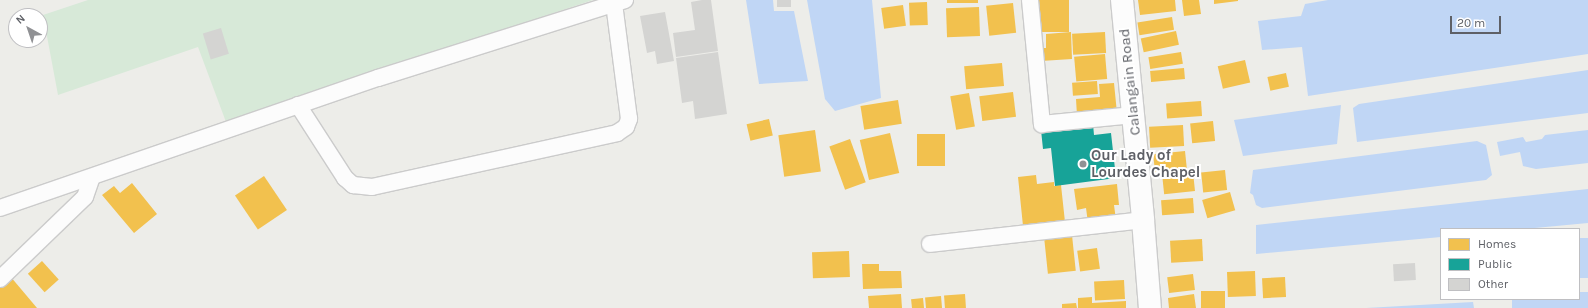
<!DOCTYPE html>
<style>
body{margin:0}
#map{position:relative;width:1588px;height:308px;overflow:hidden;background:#edede9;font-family:Karla,sans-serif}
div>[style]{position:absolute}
.green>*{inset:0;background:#d7e9d8}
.water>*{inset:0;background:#c0d6f5;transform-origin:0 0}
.homes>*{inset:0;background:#f2c14e;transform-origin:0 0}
.public>*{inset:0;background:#17a398}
.building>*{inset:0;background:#d4d4d2;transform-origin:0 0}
.roads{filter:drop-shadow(1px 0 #cbcbcb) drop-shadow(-1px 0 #cbcbcb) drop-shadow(0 1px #cbcbcb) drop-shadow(0 -1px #cbcbcb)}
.street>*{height:16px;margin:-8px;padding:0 8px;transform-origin:8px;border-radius:8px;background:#fcfcfc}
.secondary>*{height:22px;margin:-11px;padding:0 11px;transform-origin:11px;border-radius:11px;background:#fcfcfc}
.dots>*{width:11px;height:11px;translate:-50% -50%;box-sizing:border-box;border:2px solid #fff;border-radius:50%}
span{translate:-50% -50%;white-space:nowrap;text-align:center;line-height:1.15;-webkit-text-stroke:4px #fff;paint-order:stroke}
.street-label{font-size:15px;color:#5e6066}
.poi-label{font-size:15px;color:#5e6066;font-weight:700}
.left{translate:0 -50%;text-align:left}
.legend{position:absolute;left:1440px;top:228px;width:140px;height:72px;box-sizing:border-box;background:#fff;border:1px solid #bfbfc2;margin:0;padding:5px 7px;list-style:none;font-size:12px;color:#5e6066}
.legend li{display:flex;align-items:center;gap:8px;height:20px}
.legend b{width:20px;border:1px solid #bfbfc2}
.north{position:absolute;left:8px;top:8px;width:40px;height:40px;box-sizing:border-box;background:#fff;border:1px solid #bfbfc2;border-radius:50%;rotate:320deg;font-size:11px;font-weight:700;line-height:16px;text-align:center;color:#5e6066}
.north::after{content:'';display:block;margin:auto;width:14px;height:18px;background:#909194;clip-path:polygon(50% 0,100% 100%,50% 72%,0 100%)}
.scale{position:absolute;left:1450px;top:16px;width:51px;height:18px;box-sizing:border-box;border:2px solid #5e6066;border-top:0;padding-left:5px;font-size:12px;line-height:14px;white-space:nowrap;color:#5e6066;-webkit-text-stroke:3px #fff;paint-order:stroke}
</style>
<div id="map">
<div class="green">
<div style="clip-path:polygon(88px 0,593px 0,226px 122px,198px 47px,58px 95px,43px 15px)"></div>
</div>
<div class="water">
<div style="clip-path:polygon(746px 0,773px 0,774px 11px,794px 11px,808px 81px,759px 84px)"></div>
<div style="clip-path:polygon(807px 0,872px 0,881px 98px,835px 111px,825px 99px)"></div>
<div style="clip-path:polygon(1328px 0,1588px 0,1588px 54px,1308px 96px,1302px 47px,1262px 50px,1258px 21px,1301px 16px,1305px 4px)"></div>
<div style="clip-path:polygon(1588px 70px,1588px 113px,1357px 142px,1353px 108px,1359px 104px)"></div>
<div style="clip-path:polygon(1341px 105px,1337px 144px,1243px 156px,1234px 120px)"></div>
<div style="clip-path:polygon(1588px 130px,1588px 163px,1536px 169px,1523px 166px,1520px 152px,1500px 156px,1497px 142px,1523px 137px,1526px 142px,1542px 139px,1545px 135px)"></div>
<div style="clip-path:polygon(1477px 141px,1486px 145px,1492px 175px,1486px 180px,1262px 208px,1256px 205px,1253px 195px,1250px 193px,1253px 170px)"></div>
<div style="clip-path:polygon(1588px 189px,1588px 223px,1523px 229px,1441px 229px,1441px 237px,1256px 254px,1256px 225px)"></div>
<div style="left:1579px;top:238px;width:9px;height:40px"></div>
<div style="clip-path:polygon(1579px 292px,1588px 292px,1588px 308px,1512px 308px,1512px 299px,1579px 299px)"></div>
<div style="clip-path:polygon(1473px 302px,1474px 308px,1366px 308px)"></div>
</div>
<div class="homes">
<div style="left:947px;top:0;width:31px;height:3px"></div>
<div style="left:1037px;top:0;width:32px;height:32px"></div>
<div style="clip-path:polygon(1138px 0,1175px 0,1176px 11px,1140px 15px)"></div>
<div style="clip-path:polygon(1182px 0,1199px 0,1201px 14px,1184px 16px)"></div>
<div style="clip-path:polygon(1214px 0,1238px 0,1238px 1px,1214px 4px)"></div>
<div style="left:927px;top:2px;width:23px;height:18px;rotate:88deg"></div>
<div style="left:1013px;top:3px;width:30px;height:27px;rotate:84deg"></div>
<div style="left:903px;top:5px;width:21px;height:22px;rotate:82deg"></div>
<div style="left:979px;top:7px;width:29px;height:33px;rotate:88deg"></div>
<div style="left:1172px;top:17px;width:13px;height:35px;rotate:81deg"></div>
<div style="left:1176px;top:31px;width:14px;height:36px;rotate:78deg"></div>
<div style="clip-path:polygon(1071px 32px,1072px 59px,1041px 61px,1040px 48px,1046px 48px,1046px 34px)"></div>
<div style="left:1105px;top:32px;width:21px;height:33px;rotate:87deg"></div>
<div style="left:1181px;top:52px;width:12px;height:33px;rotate:81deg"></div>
<div style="left:1105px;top:54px;width:25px;height:31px;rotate:85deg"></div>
<div style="left:1245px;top:60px;width:23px;height:28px;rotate:77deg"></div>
<div style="left:1002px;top:63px;width:23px;height:38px;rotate:85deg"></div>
<div style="left:1184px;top:68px;width:11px;height:34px;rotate:85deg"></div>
<div style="left:1286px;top:73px;width:14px;height:19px;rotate:78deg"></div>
<div style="left:1097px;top:81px;width:13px;height:25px;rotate:86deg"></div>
<div style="clip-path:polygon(1114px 83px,1117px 113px,1077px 116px,1076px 99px,1100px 97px,1099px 84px)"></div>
<div style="left:1013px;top:92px;width:25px;height:34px;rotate:83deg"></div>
<div style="left:969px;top:93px;width:34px;height:19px;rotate:80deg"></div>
<div style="left:898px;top:100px;width:24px;height:38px;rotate:81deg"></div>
<div style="left:1201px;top:101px;width:15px;height:35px;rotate:86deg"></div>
<div style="left:769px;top:119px;width:17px;height:23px;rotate:77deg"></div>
<div style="left:1213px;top:121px;width:20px;height:23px;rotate:84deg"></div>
<div style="left:1183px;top:125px;width:21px;height:34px;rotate:87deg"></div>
<div style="left:815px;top:130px;width:42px;height:37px;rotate:82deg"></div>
<div style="left:890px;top:133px;width:41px;height:31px;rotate:77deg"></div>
<div style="left:917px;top:134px;width:28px;height:32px"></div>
<div style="left:850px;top:139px;width:46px;height:22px;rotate:70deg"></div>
<div style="left:1185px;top:151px;width:18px;height:32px;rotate:84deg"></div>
<div style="left:1225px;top:170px;width:20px;height:24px;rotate:84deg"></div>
<div style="left:1193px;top:172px;width:19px;height:31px;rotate:84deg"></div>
<div style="clip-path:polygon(1036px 175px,1037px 184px,1054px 182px,1054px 186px,1061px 185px,1065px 222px,1023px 226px,1018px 177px)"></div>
<div style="left:264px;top:176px;width:41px;height:35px;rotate:56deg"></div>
<div style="clip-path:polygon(132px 183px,157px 214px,134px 233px,102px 195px,114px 186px,120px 193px)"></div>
<div style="clip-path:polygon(1117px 184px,1119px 205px,1114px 205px,1116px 220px,1088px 223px,1086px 208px,1077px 210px,1074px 189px)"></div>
<div style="left:1230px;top:192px;width:19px;height:29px;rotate:74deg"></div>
<div style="left:1193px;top:198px;width:15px;height:32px;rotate:86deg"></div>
<div style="left:1072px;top:235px;width:36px;height:28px;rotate:84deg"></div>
<div style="left:1202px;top:239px;width:22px;height:32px;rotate:87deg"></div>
<div style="left:1097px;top:248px;width:21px;height:20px;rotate:82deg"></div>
<div style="left:849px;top:251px;width:26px;height:37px;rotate:88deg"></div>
<div style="left:42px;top:261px;width:25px;height:19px;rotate:48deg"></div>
<div style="clip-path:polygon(862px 264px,879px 264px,879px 271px,901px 271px,902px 288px,863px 289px)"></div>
<div style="left:1255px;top:271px;width:25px;height:28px;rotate:88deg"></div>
<div style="left:1193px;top:274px;width:16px;height:26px;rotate:83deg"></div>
<div style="clip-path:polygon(10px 276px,37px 308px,0 308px,0 284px)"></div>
<div style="left:1285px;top:277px;width:20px;height:23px;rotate:87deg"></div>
<div style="left:1124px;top:280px;width:19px;height:30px;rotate:87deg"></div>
<div style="left:1201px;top:291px;width:24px;height:17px"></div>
<div style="clip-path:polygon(901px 294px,902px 308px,869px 308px,868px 296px)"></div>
<div style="left:965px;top:294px;width:14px;height:21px;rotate:86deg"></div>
<div style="clip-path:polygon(1194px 294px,1196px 308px,1169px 308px,1168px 298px)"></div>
<div style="left:941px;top:296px;width:12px;height:16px;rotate:85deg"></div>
<div style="clip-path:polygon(1092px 297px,1092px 303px,1126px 301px,1126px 308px,1078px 308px,1078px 298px)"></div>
<div style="left:923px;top:298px;width:10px;height:12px;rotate:84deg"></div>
<div style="clip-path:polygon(1076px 303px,1077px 308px,1062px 308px,1062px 304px)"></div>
</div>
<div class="public">
<div style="clip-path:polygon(1093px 124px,1094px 135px,1111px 133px,1116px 178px,1055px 186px,1051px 148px,1043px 149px,1041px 130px)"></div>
</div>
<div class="building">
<div style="clip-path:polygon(702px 0,711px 0,718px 51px,676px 57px,673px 33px,695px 30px,691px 2px)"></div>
<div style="left:777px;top:0;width:14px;height:7px"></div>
<div style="clip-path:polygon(665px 12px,674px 61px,657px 64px,655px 51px,647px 53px,640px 16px)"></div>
<div style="left:221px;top:28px;width:27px;height:19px;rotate:73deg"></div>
<div style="clip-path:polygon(718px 52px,727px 114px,695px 119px,693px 101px,682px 103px,676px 58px)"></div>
<div style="left:1415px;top:263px;width:17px;height:22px;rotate:87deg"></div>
</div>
<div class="roads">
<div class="street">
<div style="left:1030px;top:0;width:125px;rotate:84.5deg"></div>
<div style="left:1042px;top:124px;width:92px;rotate:-5.6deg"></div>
<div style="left:298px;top:105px;width:87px;rotate:57.2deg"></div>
<div style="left:345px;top:178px;width:11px;rotate:41deg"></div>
<div style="left:353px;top:185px;width:19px;rotate:6deg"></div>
<div style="left:372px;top:187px;width:251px;rotate:-12.4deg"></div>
<div style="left:617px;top:133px;width:11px;rotate:-34deg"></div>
<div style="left:626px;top:127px;width:9px;rotate:-69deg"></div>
<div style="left:629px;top:119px;width:116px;rotate:-97.4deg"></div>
<div style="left:0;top:208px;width:400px;rotate:-19deg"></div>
<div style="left:378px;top:78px;width:259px;rotate:-17.5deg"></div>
<div style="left:930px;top:244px;width:214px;rotate:-6.4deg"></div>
<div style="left:0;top:279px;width:118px;rotate:-44deg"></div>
<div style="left:85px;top:197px;width:21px;rotate:-71deg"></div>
</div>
<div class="secondary">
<div style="left:1122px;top:0;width:221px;rotate:84.5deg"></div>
<div style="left:1143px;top:220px;width:88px;rotate:85.5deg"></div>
</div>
</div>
<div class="dots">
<div style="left:1083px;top:164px;background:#909194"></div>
</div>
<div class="street-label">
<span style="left:1130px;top:82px;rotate:-96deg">Calangain Road</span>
</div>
<div class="poi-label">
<span class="left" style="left:1091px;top:164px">Our Lady of<br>Lourdes Chapel</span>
</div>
<ul class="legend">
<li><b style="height:11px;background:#f2c14e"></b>Homes</li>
<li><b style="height:11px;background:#17a398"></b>Public</li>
<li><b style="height:11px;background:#d4d4d2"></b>Other</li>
</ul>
<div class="north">N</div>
<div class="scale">20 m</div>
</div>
